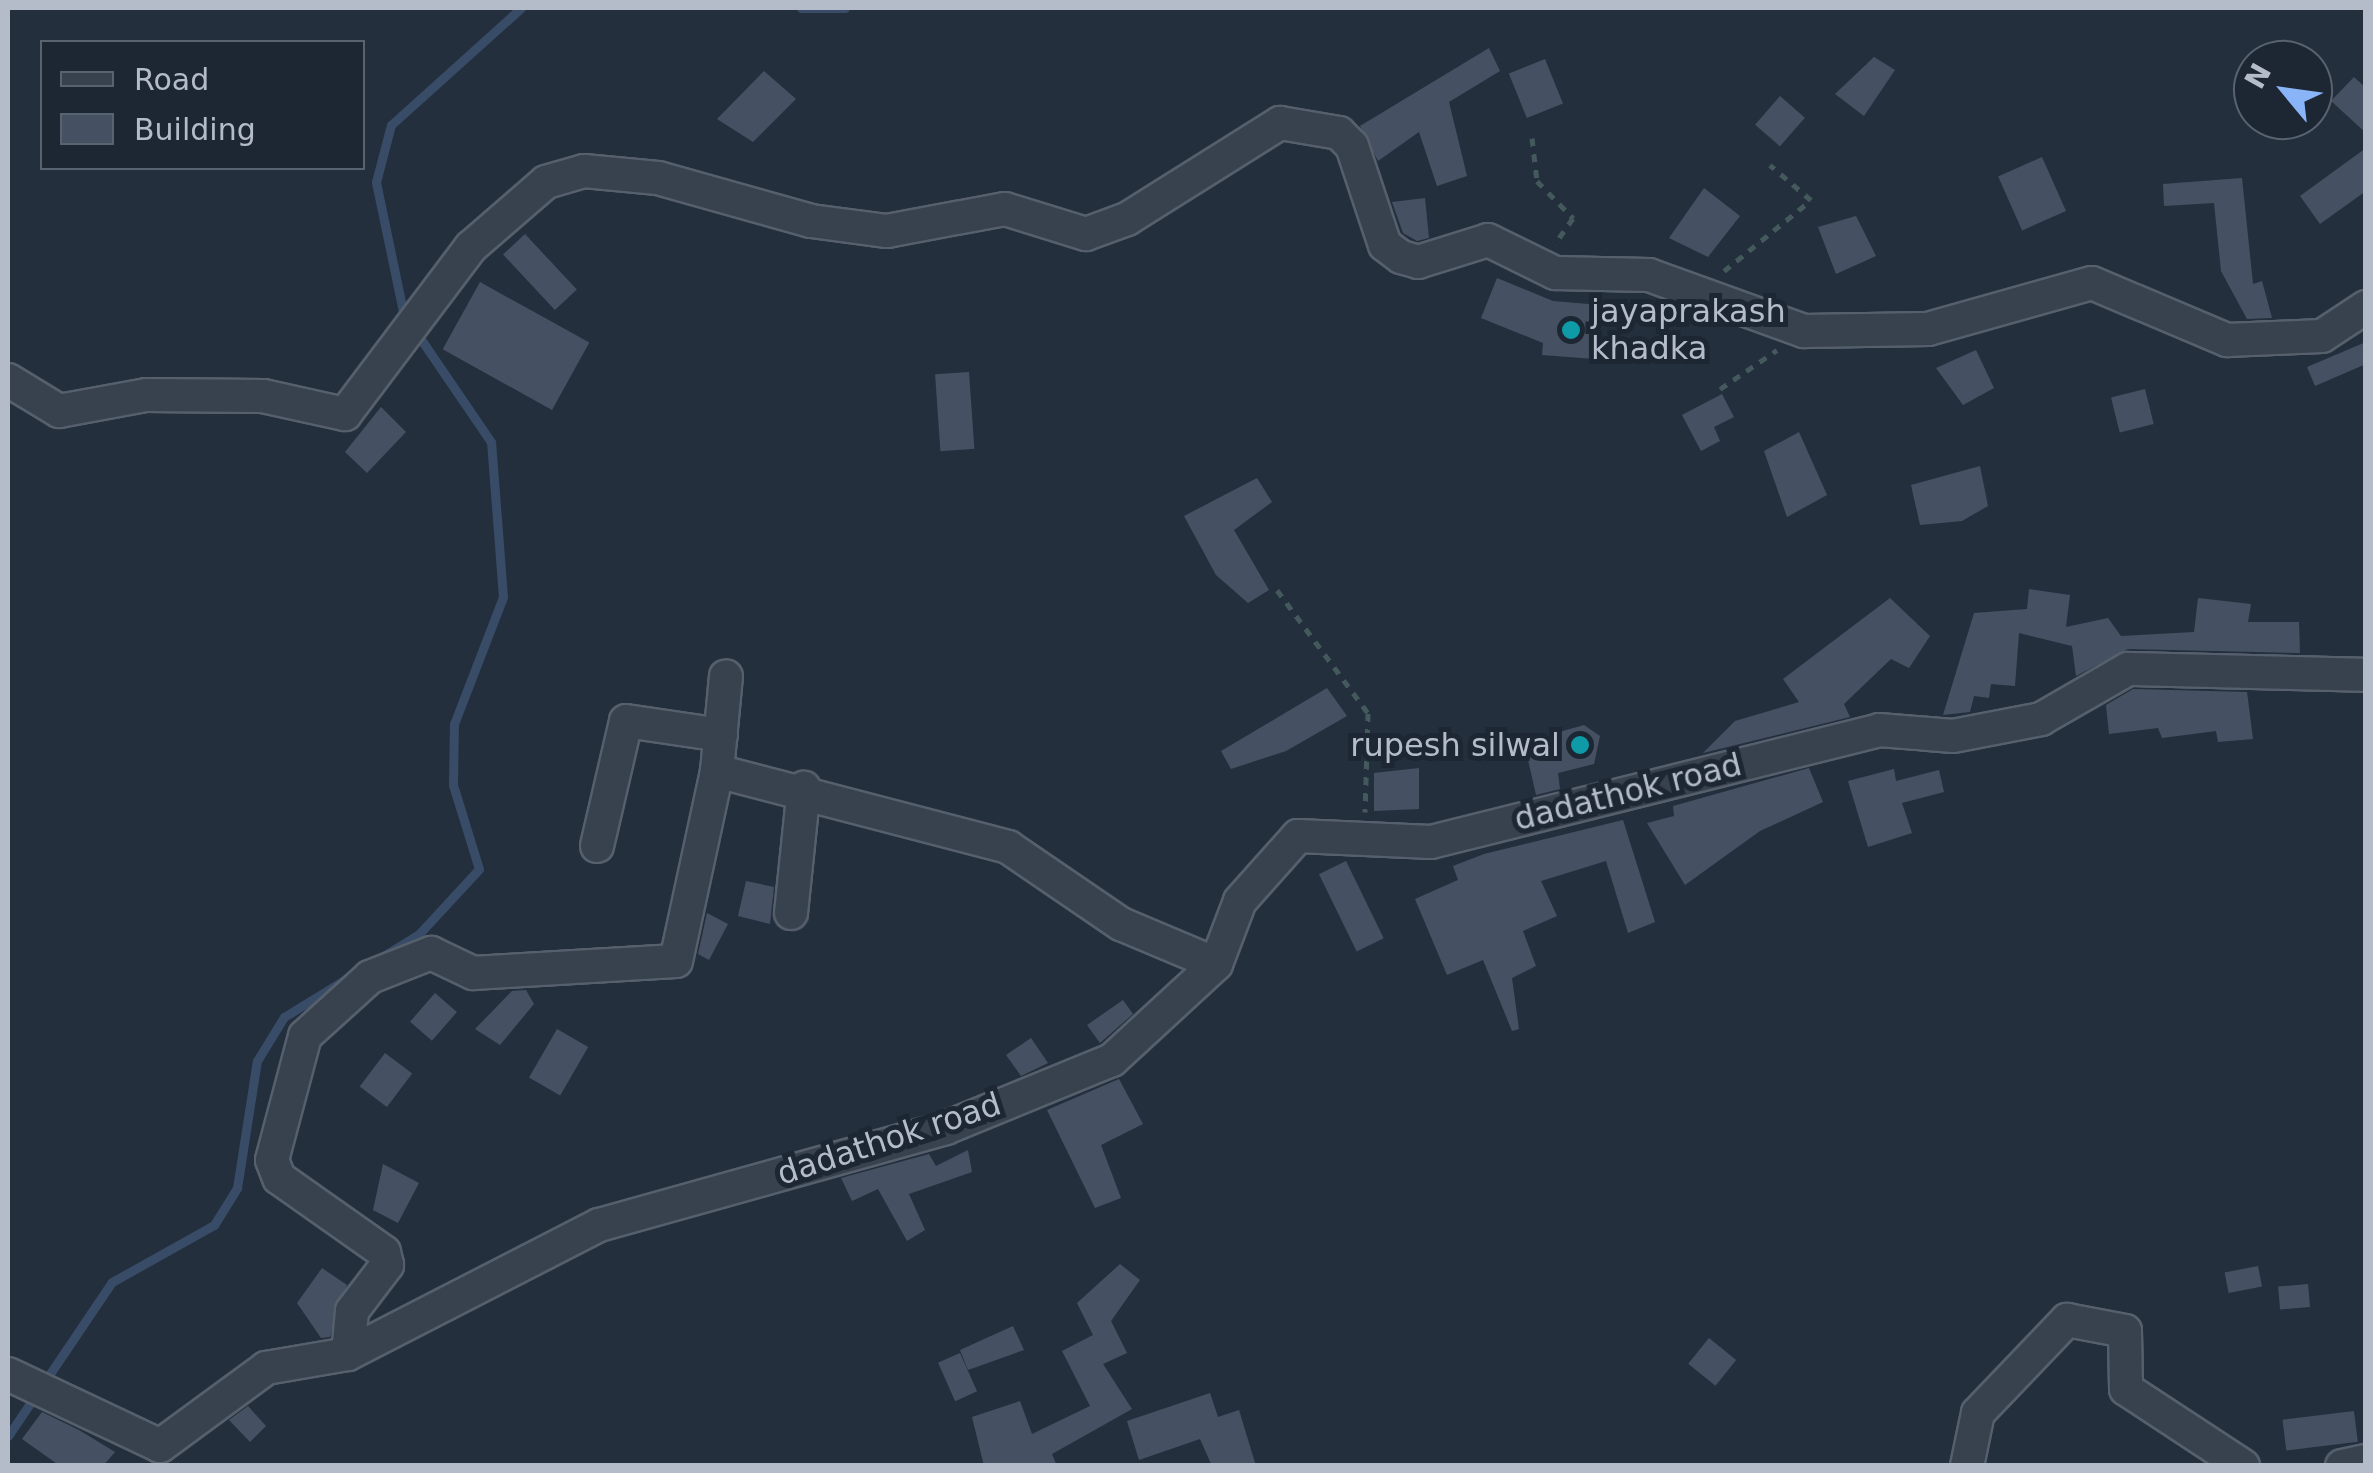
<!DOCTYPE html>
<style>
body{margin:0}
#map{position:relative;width:2373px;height:1473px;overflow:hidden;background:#242f3e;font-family:"DejaVu Sans",sans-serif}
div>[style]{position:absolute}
.stream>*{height:9px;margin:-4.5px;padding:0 4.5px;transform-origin:4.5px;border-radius:4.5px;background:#394c67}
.building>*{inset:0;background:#455162;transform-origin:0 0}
.path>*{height:5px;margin-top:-2.5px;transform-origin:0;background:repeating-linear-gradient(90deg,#44595c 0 8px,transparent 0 16px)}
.roads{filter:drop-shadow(2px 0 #565f6c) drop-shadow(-2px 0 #565f6c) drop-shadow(0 2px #565f6c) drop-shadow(0 -2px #565f6c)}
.street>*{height:32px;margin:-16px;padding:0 16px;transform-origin:16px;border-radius:16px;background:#38414e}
.dots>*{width:28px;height:28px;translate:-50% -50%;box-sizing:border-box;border:5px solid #1d2633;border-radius:50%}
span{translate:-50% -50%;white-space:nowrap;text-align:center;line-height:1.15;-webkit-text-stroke:10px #1d2633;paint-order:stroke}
.poi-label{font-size:32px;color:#b4bcc9}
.left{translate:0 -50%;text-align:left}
.right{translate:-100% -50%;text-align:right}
.street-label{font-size:32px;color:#b4bcc9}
.frame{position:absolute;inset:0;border:10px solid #b4bcc9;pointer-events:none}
.legend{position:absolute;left:40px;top:40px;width:325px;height:130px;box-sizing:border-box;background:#1d2633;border:2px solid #59626f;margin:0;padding:12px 18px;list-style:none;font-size:30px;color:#b4bcc9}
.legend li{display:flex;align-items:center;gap:20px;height:50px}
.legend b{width:50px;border:2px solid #59626f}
.north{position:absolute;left:2233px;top:40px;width:100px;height:100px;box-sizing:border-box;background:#1d2633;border:2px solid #59626f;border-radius:50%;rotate:299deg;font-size:28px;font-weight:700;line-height:40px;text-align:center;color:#b4bcc9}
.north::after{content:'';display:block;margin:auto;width:35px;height:45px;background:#8ab4f8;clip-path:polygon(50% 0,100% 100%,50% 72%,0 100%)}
</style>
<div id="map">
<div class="stream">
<div style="left:801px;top:8px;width:44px"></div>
<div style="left:405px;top:321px;width:142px;rotate:-101.8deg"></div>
<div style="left:376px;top:182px;width:59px;rotate:-75.3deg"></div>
<div style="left:391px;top:125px;width:175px;rotate:-42deg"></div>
<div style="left:8px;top:1436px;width:186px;rotate:-56deg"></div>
<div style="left:112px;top:1282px;width:117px;rotate:-29.2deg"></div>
<div style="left:214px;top:1225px;width:44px;rotate:-58.1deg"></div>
<div style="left:237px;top:1188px;width:129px;rotate:-81.1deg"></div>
<div style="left:257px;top:1061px;width:52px;rotate:-58.5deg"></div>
<div style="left:284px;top:1017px;width:158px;rotate:-31.6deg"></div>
<div style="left:419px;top:934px;width:88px;rotate:-47.3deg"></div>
<div style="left:479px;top:869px;width:88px;rotate:-107.2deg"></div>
<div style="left:453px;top:785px;width:61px;rotate:-89.1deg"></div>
<div style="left:454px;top:724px;width:136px;rotate:-68.9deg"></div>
<div style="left:503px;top:597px;width:155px;rotate:-94.4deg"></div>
<div style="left:491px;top:442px;width:133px;rotate:-124.3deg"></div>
</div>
<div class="building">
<div style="clip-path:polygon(1489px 48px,1500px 71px,1449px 102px,1467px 176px,1437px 186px,1419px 132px,1378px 161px,1360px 126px)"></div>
<div style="clip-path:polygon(1874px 57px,1895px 70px,1864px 116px,1835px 94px)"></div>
<div style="left:1545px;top:59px;width:48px;height:39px;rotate:68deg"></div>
<div style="clip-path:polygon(764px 71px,796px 99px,753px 142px,717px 119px)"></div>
<div style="clip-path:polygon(2354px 77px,2366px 88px,2366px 133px,2331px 101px)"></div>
<div style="left:1780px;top:96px;width:33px;height:38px;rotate:41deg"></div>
<div style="clip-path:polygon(2366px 148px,2366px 191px,2320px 224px,2300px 196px)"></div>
<div style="left:2042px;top:157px;width:59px;height:48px;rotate:66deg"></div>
<div style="clip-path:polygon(2242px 178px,2253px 284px,2262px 281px,2272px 318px,2247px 319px,2221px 271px,2214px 203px,2164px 206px,2163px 184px)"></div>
<div style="clip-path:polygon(1704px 188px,1740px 216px,1708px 257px,1669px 238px)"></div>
<div style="clip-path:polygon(1425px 198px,1429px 238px,1417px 241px,1403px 233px,1392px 202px)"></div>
<div style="clip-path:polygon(1856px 216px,1876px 256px,1836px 274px,1818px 227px)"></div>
<div style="left:525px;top:234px;width:76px;height:30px;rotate:47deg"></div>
<div style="clip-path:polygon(1497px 278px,1553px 301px,1600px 305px,1595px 359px,1542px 355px,1543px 343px,1481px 318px)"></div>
<div style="left:480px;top:282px;width:125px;height:77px;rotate:29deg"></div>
<div style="clip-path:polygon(2366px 342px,2366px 364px,2315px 386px,2307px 367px)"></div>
<div style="clip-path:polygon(1976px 350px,1994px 388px,1963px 405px,1936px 368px)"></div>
<div style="left:969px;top:372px;width:77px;height:34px;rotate:86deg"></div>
<div style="left:2145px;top:389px;width:36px;height:35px;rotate:76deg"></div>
<div style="clip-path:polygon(1722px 394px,1734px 417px,1714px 427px,1720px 441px,1701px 451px,1682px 415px)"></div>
<div style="clip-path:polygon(381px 407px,406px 432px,367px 473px,345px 452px)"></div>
<div style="clip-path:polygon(1799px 432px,1827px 495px,1787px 517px,1764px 451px)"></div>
<div style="clip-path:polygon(1980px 466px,1988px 506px,1962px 521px,1920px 525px,1911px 485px)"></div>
<div style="clip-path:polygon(1257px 478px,1272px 502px,1234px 530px,1269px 590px,1248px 603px,1216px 575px,1184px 516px)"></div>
<div style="clip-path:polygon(2029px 589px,2070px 595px,2066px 627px,2108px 618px,2121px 636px,2194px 632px,2198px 598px,2251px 604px,2248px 622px,2299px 622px,2300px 653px,2128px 649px,2076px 676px,2072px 646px,2019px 633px,2015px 686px,1991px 684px,1989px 698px,1974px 696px,1970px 712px,1943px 715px,1974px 613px,2027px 609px)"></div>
<div style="clip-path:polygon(1890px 598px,1930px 636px,1909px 668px,1891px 659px,1844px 704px,1850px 717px,1703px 753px,1735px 721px,1799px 702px,1783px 679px)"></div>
<div style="clip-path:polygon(1327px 688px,1347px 716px,1286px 751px,1231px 769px,1221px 751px)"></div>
<div style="clip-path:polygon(2133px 689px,2247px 692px,2253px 739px,2218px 742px,2216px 731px,2162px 738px,2158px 728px,2109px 734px,2106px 705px)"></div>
<div style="clip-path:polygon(1584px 725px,1600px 736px,1594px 764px,1558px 773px,1560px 789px,1536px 795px,1524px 742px)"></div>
<div style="clip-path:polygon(1419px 768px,1419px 809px,1374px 811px,1374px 773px)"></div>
<div style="clip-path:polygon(1809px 768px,1823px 802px,1760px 831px,1685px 885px,1647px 823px,1674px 816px,1673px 806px)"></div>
<div style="clip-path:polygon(1894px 769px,1896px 781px,1939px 770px,1944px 792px,1902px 803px,1912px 833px,1868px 847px,1848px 781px)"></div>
<div style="clip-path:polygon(1623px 820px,1655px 922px,1628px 933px,1606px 861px,1541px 881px,1557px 916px,1523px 931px,1536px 966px,1512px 978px,1519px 1029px,1512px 1031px,1483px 960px,1447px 975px,1415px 899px,1458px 880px,1453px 866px,1484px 854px)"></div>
<div style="left:1346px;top:861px;width:86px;height:30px;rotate:64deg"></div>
<div style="clip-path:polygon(746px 881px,774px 887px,770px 924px,738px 916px)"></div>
<div style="clip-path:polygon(707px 913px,728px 924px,709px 960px,698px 954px)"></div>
<div style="clip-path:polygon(526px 990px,534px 1004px,500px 1045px,475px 1029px,512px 991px)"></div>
<div style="left:435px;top:993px;width:29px;height:38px;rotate:41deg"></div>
<div style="clip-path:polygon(1123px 1000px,1133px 1014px,1100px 1043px,1087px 1025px)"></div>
<div style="left:557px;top:1029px;width:36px;height:56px;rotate:30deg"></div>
<div style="clip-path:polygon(1031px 1038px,1048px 1063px,1021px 1076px,1006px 1055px)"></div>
<div style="left:385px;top:1053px;width:34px;height:42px;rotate:37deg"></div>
<div style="clip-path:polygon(1119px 1079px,1143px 1124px,1101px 1145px,1121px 1198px,1095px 1208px,1047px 1110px)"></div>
<div style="clip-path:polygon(968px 1150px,972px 1172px,909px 1194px,925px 1230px,907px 1241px,878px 1189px,852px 1201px,841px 1178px,929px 1154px,936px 1166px)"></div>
<div style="clip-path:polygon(383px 1164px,419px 1183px,398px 1223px,373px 1210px)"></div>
<div style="clip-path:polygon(1120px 1264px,1140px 1280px,1111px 1321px,1127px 1353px,1103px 1364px,1132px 1409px,1052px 1454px,1057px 1466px,984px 1466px,972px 1417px,1020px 1401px,1032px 1434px,1090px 1406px,1062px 1351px,1093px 1335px,1077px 1303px)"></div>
<div style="left:2258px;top:1266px;width:21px;height:34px;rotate:79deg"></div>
<div style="clip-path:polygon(322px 1268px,347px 1285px,330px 1337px,321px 1338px,297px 1303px)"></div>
<div style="left:2308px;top:1284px;width:23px;height:30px;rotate:85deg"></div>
<div style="clip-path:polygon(1013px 1326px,1024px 1350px,968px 1370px,960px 1350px)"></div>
<div style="left:1709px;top:1338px;width:35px;height:33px;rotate:39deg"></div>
<div style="left:960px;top:1353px;width:42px;height:24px;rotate:66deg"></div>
<div style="clip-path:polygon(1210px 1393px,1218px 1417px,1239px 1410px,1256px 1466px,1212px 1466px,1200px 1439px,1139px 1460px,1127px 1421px)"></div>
<div style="clip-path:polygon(248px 1406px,266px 1426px,250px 1442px,229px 1420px)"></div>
<div style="left:2354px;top:1411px;width:31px;height:72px;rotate:83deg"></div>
<div style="clip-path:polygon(42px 1412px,79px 1430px,115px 1452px,103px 1466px,60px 1466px,22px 1439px)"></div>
</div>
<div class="path">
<div style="left:1532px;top:138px;width:43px;rotate:83.4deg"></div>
<div style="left:1537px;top:181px;width:52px;rotate:45.8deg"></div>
<div style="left:1573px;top:218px;width:32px;rotate:125deg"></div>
<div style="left:1724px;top:271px;width:112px;rotate:-39.2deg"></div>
<div style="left:1811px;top:200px;width:54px;rotate:-139.5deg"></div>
<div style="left:1720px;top:389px;width:69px;rotate:-34.4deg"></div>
<div style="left:1277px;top:590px;width:153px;rotate:53.5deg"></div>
<div style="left:1368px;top:713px;width:99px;rotate:91.7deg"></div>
</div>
<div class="roads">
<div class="street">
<div style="left:8px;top:380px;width:60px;rotate:31.3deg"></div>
<div style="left:59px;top:411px;width:88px;rotate:-10.4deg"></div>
<div style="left:146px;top:395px;width:117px;rotate:0.5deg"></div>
<div style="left:263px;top:396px;width:84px;rotate:12.4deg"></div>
<div style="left:345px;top:414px;width:209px;rotate:-53deg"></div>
<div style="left:471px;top:247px;width:99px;rotate:-40.9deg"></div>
<div style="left:546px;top:182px;width:40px;rotate:-16deg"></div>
<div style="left:584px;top:171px;width:74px;rotate:5.4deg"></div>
<div style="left:658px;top:178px;width:159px;rotate:15.7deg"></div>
<div style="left:811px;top:221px;width:77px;rotate:7.5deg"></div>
<div style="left:887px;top:231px;width:120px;rotate:-10.6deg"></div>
<div style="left:1005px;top:209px;width:85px;rotate:17.2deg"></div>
<div style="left:1086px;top:234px;width:44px;rotate:-20.1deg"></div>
<div style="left:1127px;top:219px;width:181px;rotate:-32.1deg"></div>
<div style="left:1280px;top:123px;width:60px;rotate:9.6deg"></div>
<div style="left:1339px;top:133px;width:18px;rotate:45deg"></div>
<div style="left:1352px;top:146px;width:104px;rotate:71.6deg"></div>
<div style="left:1385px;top:245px;width:20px;rotate:37deg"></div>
<div style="left:1401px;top:257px;width:18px;rotate:16deg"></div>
<div style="left:1418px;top:262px;width:73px;rotate:-17.4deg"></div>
<div style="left:1488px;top:240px;width:75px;rotate:26.2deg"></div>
<div style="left:1555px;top:273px;width:94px;rotate:1.2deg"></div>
<div style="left:1649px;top:275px;width:165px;rotate:19.9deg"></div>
<div style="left:1804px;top:331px;width:124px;rotate:-0.9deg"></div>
<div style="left:1928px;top:329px;width:170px;rotate:-15.7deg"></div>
<div style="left:2092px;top:283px;width:147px;rotate:22.9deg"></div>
<div style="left:2227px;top:340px;width:95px;rotate:-2.4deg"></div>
<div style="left:2322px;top:336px;width:53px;rotate:-33.4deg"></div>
<div style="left:717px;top:771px;width:301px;rotate:14.6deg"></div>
<div style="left:1008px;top:847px;width:137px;rotate:34.3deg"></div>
<div style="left:1121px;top:924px;width:103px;rotate:22.8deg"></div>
<div style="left:597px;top:846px;width:128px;rotate:-76.9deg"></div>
<div style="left:626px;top:721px;width:96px;rotate:8.4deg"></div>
<div style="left:791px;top:913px;width:126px;rotate:-84.1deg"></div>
<div style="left:348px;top:1354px;width:43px;rotate:-84.7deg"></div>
<div style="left:352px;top:1311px;width:58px;rotate:-52.7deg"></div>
<div style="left:387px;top:1265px;width:13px;rotate:-103deg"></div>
<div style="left:384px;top:1252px;width:128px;rotate:-144.8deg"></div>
<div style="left:279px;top:1178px;width:19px;rotate:-111deg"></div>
<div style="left:272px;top:1160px;width:128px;rotate:-75.1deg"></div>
<div style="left:305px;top:1036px;width:88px;rotate:-42.2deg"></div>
<div style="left:370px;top:977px;width:66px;rotate:-21.5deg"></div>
<div style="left:431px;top:953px;width:47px;rotate:25.5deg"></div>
<div style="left:473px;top:973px;width:203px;rotate:-3.4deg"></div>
<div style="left:676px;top:961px;width:194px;rotate:-77.8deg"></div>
<div style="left:717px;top:771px;width:95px;rotate:-84.6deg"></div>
<div style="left:8px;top:1374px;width:168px;rotate:25.3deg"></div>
<div style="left:160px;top:1446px;width:132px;rotate:-36.3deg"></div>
<div style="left:266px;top:1368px;width:83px;rotate:-9.7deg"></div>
<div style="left:348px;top:1354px;width:282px;rotate:-27.2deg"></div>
<div style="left:599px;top:1225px;width:360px;rotate:-15.6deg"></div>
<div style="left:946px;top:1128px;width:179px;rotate:-22.3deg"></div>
<div style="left:1112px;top:1060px;width:142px;rotate:-42.7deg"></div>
<div style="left:1216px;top:964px;width:67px;rotate:-69.1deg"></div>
<div style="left:1240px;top:901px;width:87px;rotate:-48.3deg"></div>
<div style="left:1298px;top:836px;width:133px;rotate:2.6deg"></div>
<div style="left:1431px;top:842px;width:462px;rotate:-14deg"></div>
<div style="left:1879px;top:730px;width:74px;rotate:4.6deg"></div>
<div style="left:1953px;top:736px;width:90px;rotate:-10.9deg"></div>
<div style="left:2041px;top:719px;width:100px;rotate:-29.9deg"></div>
<div style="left:2128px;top:669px;width:238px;rotate:1.4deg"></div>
<div style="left:1967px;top:1466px;width:54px;rotate:-78.3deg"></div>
<div style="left:1978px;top:1413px;width:129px;rotate:-46.3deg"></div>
<div style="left:2067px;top:1320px;width:59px;rotate:10.7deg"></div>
<div style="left:2125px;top:1331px;width:58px;rotate:89deg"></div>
<div style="left:2126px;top:1389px;width:140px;rotate:33.3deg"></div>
<div style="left:2342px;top:1466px;width:25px;rotate:-12deg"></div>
</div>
</div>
<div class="dots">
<div style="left:1571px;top:330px;background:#0f9aa8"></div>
<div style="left:1580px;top:745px;background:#0f9aa8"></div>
</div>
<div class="poi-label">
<span class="left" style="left:1591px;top:330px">jayaprakash<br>khadka</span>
<span class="right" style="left:1560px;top:745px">rupesh silwal</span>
</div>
<div class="street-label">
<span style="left:1628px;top:792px;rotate:-14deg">dadathok road</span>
<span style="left:889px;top:1139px;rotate:-18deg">dadathok road</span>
</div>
<div class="frame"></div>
<ul class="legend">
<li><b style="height:12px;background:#38414e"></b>Road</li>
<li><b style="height:28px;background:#455162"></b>Building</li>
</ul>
<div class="north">N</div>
</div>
